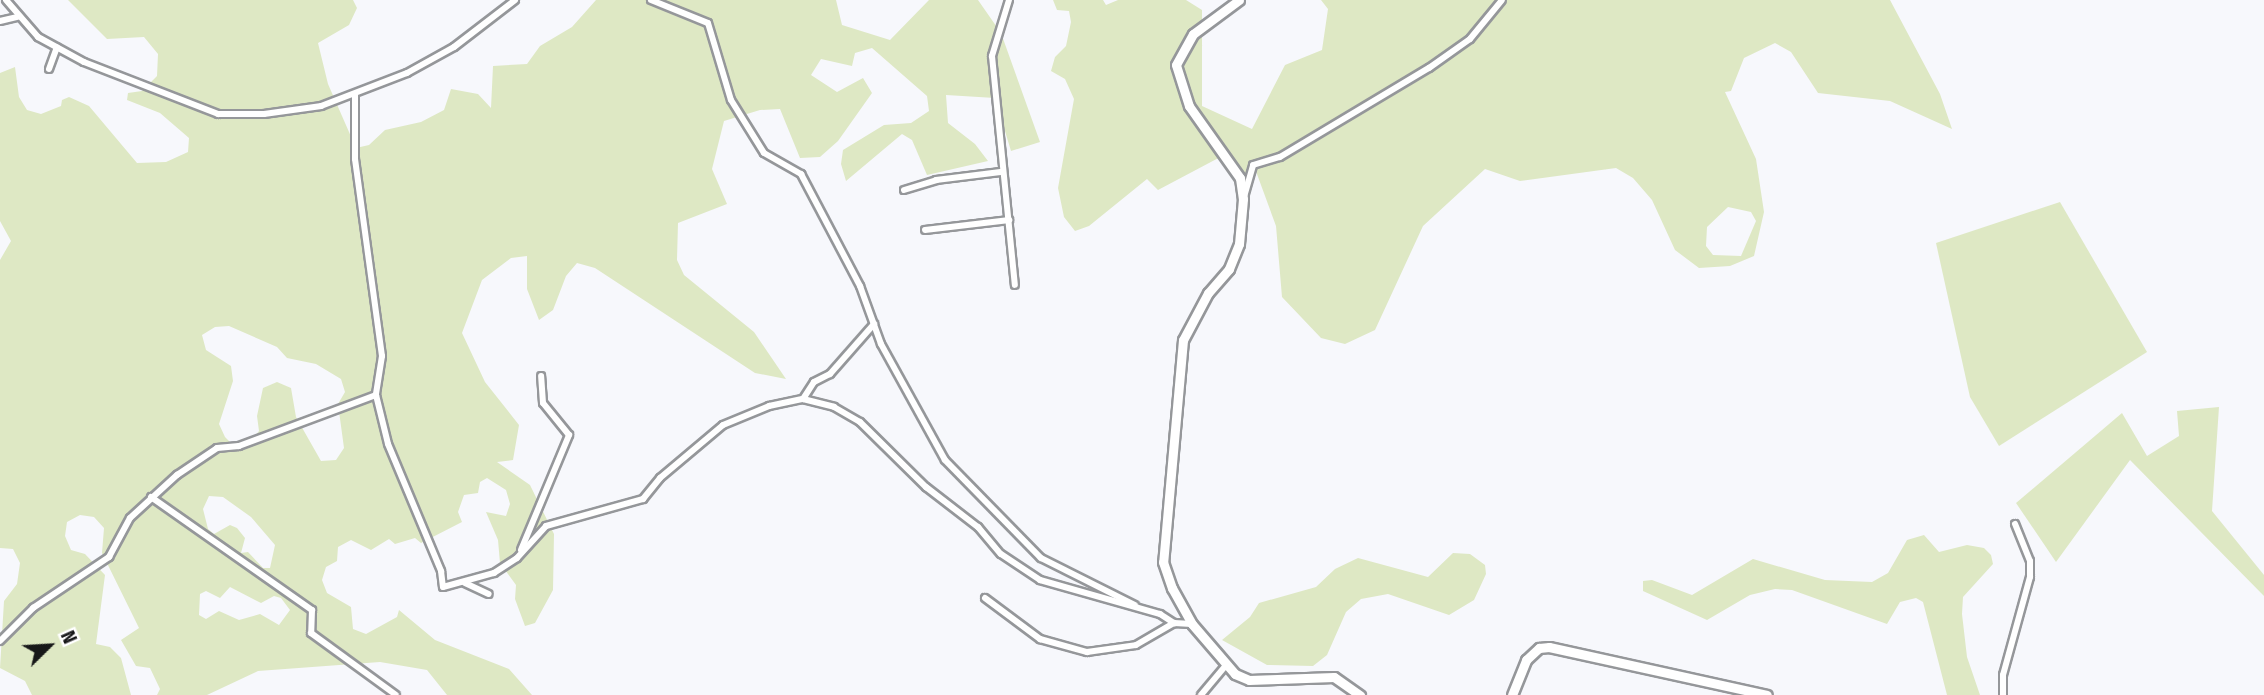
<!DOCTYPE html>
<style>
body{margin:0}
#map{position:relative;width:2264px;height:695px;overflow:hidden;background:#f7f8fc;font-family:"Fira Sans Condensed",sans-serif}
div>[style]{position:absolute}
.green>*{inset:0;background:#dee8c4}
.roads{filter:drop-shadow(2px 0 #95979a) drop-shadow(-2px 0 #95979a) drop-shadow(0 2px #95979a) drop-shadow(0 -2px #95979a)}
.street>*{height:6px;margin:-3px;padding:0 3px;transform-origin:3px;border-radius:3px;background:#fff}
.secondary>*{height:9px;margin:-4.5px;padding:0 4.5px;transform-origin:4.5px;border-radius:4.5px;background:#fff}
span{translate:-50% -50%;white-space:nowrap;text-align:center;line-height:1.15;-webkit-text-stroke:5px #fff;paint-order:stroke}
.north{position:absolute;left:14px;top:611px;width:70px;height:70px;-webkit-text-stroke:5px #fff;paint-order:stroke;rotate:66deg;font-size:19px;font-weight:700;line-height:28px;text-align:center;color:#171819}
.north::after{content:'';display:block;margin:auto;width:24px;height:32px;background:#171819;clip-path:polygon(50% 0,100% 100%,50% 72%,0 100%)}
</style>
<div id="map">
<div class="green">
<div style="clip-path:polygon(evenodd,68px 0,353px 0,357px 8px,349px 25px,318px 43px,328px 84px,356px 148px,369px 145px,385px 130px,421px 122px,444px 110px,451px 89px,478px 94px,491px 108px,493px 66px,527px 64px,540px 46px,572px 27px,596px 0,836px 0,842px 25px,890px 40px,929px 0,978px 0,1001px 33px,1040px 142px,1011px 151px,995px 98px,946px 95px,948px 123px,975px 144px,988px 161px,927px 175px,912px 140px,902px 134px,846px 181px,841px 164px,843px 150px,884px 125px,911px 123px,929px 111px,927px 96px,872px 48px,855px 53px,852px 66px,821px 59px,811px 75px,837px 92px,863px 78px,872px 93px,838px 141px,820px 157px,800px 158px,780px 109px,760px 110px,724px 121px,712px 169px,727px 204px,678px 223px,677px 260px,684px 275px,754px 332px,786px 379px,755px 373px,595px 268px,577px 263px,566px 276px,553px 310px,539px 320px,527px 289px,527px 256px,511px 258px,482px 280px,462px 333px,485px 382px,519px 425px,513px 460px,497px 462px,530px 485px,554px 534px,553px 590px,535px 623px,525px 626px,515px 599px,516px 585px,500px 563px,498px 540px,486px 512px,506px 516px,510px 504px,506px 490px,487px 478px,480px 482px,478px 493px,464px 495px,458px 512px,462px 522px,421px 543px,415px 538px,395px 544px,389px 539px,371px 550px,351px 540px,338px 547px,337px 561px,326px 567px,322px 580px,327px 593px,351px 607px,353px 629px,366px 634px,397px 617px,399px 610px,435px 640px,509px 669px,532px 695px,447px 695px,427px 670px,380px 662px,258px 671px,207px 695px,157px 695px,160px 689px,150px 668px,136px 666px,121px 640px,139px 628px,102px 553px,104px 528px,94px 517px,80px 515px,67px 522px,65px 536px,71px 550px,85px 554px,105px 575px,96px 644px,110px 647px,121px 658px,131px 695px,32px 695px,25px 681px,0 668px,4px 601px,17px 584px,20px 563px,13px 549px,0 548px,0 260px,11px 241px,0 221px,0 73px,15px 67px,19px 97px,27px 110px,41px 114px,61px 106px,62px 100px,69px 97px,89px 106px,137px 163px,166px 162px,188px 152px,189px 138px,160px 113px,127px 100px,128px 93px,142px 91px,157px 76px,158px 54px,144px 37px,107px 39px,68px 0,229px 326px,277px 347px,287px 358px,316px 364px,341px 379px,345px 392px,338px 404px,344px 448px,336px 460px,321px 461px,296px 417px,291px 388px,277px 382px,263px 388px,257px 416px,259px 431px,250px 442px,236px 448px,225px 437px,219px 424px,233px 381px,231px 366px,206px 350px,202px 335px,215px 327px,229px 326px,68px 0,209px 496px,223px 497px,251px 517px,275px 545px,270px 568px,263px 568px,248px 552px,241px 553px,245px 538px,237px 528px,230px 525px,214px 534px,208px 529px,203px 509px,209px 496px,68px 0,230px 587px,261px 603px,274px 596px,281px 598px,290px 610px,279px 625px,260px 614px,239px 620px,219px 611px,206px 619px,199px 615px,200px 594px,206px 591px,220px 598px,230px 587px)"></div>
<div style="clip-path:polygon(evenodd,1053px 0,1103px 0,1106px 5px,1118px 0,1186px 0,1202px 10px,1202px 106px,1252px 129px,1285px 65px,1322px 50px,1328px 9px,1321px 0,1890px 0,1940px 94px,1952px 129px,1890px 101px,1818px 93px,1791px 52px,1775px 43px,1744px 58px,1731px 91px,1725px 92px,1756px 159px,1764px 212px,1754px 256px,1730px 266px,1699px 268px,1675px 250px,1652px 200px,1633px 178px,1616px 168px,1520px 181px,1485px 169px,1423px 226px,1375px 330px,1345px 344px,1321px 338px,1282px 297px,1276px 226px,1254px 166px,1243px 199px,1226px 154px,1158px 190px,1147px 179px,1089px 226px,1075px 231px,1064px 217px,1058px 188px,1074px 99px,1065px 79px,1051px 71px,1055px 57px,1066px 46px,1071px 22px,1069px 11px,1057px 10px,1053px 0,1728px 207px,1751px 212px,1756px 221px,1741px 256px,1713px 255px,1706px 246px,1707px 227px,1728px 207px)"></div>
<div style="clip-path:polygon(2060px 202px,2147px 352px,1999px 446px,1970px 397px,1936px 243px)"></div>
<div style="clip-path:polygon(2219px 407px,2212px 511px,2264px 575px,2264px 596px,2130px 460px,2056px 562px,2016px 503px,2122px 413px,2147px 456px,2179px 436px,2177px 411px)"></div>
<div style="clip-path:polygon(1924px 535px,1939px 552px,1967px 545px,1984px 548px,1991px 555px,1993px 564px,1963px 597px,1962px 614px,1967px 657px,1980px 695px,1947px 695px,1923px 602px,1916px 598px,1900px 602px,1887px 624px,1792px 590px,1775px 589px,1750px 595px,1707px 620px,1643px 591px,1643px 581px,1652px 580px,1692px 595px,1753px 559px,1825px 580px,1872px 582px,1888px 573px,1907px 540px)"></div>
<div style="clip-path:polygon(1453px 553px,1470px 554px,1485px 565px,1486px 574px,1474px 600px,1449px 615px,1388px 594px,1361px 599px,1346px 612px,1327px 655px,1313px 666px,1267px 665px,1222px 640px,1250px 617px,1259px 603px,1316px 587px,1335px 569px,1358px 558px,1428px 577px)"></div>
</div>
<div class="roads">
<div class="street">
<div style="left:6px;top:0;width:49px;rotate:49.1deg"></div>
<div style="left:38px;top:37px;width:52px;rotate:28.5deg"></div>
<div style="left:84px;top:62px;width:144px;rotate:21.2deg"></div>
<div style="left:218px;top:114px;width:46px"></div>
<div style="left:264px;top:114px;width:58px;rotate:-8deg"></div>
<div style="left:321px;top:106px;width:92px;rotate:-21deg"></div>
<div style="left:407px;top:73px;width:54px;rotate:-29deg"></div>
<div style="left:454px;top:47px;width:77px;rotate:-37.6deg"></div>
<div style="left:651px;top:0;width:61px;rotate:22deg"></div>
<div style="left:708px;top:23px;width:80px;rotate:73.4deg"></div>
<div style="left:731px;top:100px;width:62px;rotate:58.1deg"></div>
<div style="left:764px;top:153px;width:43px;rotate:29.6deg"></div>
<div style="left:801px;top:174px;width:127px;rotate:62.2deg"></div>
<div style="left:860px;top:286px;width:62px;rotate:70.1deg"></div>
<div style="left:881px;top:344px;width:132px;rotate:61.1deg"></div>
<div style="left:945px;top:460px;width:137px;rotate:45.6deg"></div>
<div style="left:1041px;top:558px;width:105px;rotate:26.6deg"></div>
<div style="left:1009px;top:0;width:59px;rotate:106.9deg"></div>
<div style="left:992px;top:56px;width:230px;rotate:84.3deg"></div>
<div style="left:0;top:21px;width:18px;rotate:-13deg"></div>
<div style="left:49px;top:69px;width:23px;rotate:-70deg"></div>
<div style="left:355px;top:94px;width:65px;rotate:90deg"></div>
<div style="left:355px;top:159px;width:199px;rotate:82.2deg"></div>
<div style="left:382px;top:356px;width:39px;rotate:99deg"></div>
<div style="left:376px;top:395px;width:50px;rotate:76.2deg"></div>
<div style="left:388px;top:444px;width:138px;rotate:67.3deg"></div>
<div style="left:441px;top:571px;width:16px;rotate:83deg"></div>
<div style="left:443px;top:587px;width:53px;rotate:-15.4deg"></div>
<div style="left:494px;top:573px;width:27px;rotate:-33deg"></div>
<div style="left:517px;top:558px;width:43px;rotate:-47.8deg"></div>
<div style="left:546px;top:526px;width:101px;rotate:-15.6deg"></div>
<div style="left:643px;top:499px;width:27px;rotate:-51deg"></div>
<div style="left:660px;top:478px;width:82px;rotate:-40.1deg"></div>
<div style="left:723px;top:425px;width:50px;rotate:-22.4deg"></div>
<div style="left:769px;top:406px;width:35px;rotate:-12deg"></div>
<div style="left:803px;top:399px;width:32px;rotate:14deg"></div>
<div style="left:834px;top:407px;width:30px;rotate:30deg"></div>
<div style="left:860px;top:422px;width:93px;rotate:44.6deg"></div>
<div style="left:926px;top:487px;width:66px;rotate:37.6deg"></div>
<div style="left:978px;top:527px;width:35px;rotate:50deg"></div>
<div style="left:1001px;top:554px;width:47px;rotate:33.7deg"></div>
<div style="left:1040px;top:580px;width:125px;rotate:15.8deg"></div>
<div style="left:1160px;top:614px;width:17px;rotate:33deg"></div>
<div style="left:1174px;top:623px;width:18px;rotate:3deg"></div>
<div style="left:904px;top:190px;width:34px;rotate:-17deg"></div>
<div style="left:936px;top:180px;width:65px;rotate:-7deg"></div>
<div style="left:1244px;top:197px;width:33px;rotate:-74deg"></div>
<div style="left:1253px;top:165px;width:28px;rotate:-17deg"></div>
<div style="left:1280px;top:157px;width:174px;rotate:-30.9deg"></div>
<div style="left:1429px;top:68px;width:50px;rotate:-35.3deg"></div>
<div style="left:1470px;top:39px;width:50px;rotate:-50.6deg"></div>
<div style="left:925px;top:230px;width:85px;rotate:-6.8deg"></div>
<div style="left:803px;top:399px;width:20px;rotate:-57deg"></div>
<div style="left:814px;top:382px;width:18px;rotate:-27deg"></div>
<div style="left:830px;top:374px;width:67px;rotate:-48.7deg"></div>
<div style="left:151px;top:497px;width:197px;rotate:35.1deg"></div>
<div style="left:312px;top:610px;width:23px;rotate:92deg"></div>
<div style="left:311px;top:633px;width:105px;rotate:36.1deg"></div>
<div style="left:521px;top:550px;width:125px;rotate:-67.3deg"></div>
<div style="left:569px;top:435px;width:41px;rotate:-129.1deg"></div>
<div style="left:543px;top:403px;width:27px;rotate:-94deg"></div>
<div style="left:465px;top:583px;width:26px;rotate:25deg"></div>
<div style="left:985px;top:598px;width:69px;rotate:36.7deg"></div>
<div style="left:1040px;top:639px;width:49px;rotate:15.5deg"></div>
<div style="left:1087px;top:652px;width:49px;rotate:-8.1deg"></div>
<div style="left:1136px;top:645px;width:44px;rotate:-30.1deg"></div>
<div style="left:0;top:641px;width:47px;rotate:-45deg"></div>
<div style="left:33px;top:608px;width:92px;rotate:-33.9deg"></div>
<div style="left:109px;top:557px;width:44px;rotate:-61.7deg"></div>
<div style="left:130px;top:518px;width:64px;rotate:-42.5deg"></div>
<div style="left:177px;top:475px;width:48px;rotate:-34deg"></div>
<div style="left:217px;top:448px;width:22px;rotate:-5deg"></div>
<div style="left:239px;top:446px;width:146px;rotate:-20.4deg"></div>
<div style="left:1201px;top:695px;width:38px;rotate:-50deg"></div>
<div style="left:2003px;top:695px;width:20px;rotate:-90deg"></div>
<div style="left:2003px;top:675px;width:102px;rotate:-74.6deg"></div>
<div style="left:2030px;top:577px;width:16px;rotate:-90deg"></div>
<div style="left:2030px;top:561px;width:40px;rotate:-112deg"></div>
</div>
<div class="secondary">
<div style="left:1239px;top:0;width:57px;rotate:143.5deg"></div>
<div style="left:1193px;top:34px;width:35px;rotate:119deg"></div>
<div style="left:1176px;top:65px;width:43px;rotate:72.4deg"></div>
<div style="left:1189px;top:106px;width:88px;rotate:54.7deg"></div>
<div style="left:1240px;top:178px;width:21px;rotate:82deg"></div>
<div style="left:1243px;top:199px;width:45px;rotate:95.1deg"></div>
<div style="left:1239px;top:244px;width:27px;rotate:112deg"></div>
<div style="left:1229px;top:269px;width:32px;rotate:131deg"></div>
<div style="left:1208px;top:293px;width:53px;rotate:118deg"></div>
<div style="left:1183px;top:340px;width:223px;rotate:95.1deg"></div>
<div style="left:1163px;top:562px;width:28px;rotate:71deg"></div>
<div style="left:1172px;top:588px;width:41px;rotate:60.9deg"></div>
<div style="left:1192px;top:624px;width:66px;rotate:49.3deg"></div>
<div style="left:1235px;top:674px;width:15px;rotate:23deg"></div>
<div style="left:1249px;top:680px;width:85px;rotate:-2deg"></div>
<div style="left:1334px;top:677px;width:32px;rotate:35deg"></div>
<div style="left:1512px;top:695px;width:38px;rotate:-68deg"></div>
<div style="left:1526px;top:660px;width:18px;rotate:-43deg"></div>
<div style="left:1539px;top:648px;width:10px;rotate:-6deg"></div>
<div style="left:1549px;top:647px;width:223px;rotate:12.4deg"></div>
</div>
</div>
<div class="north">N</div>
</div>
